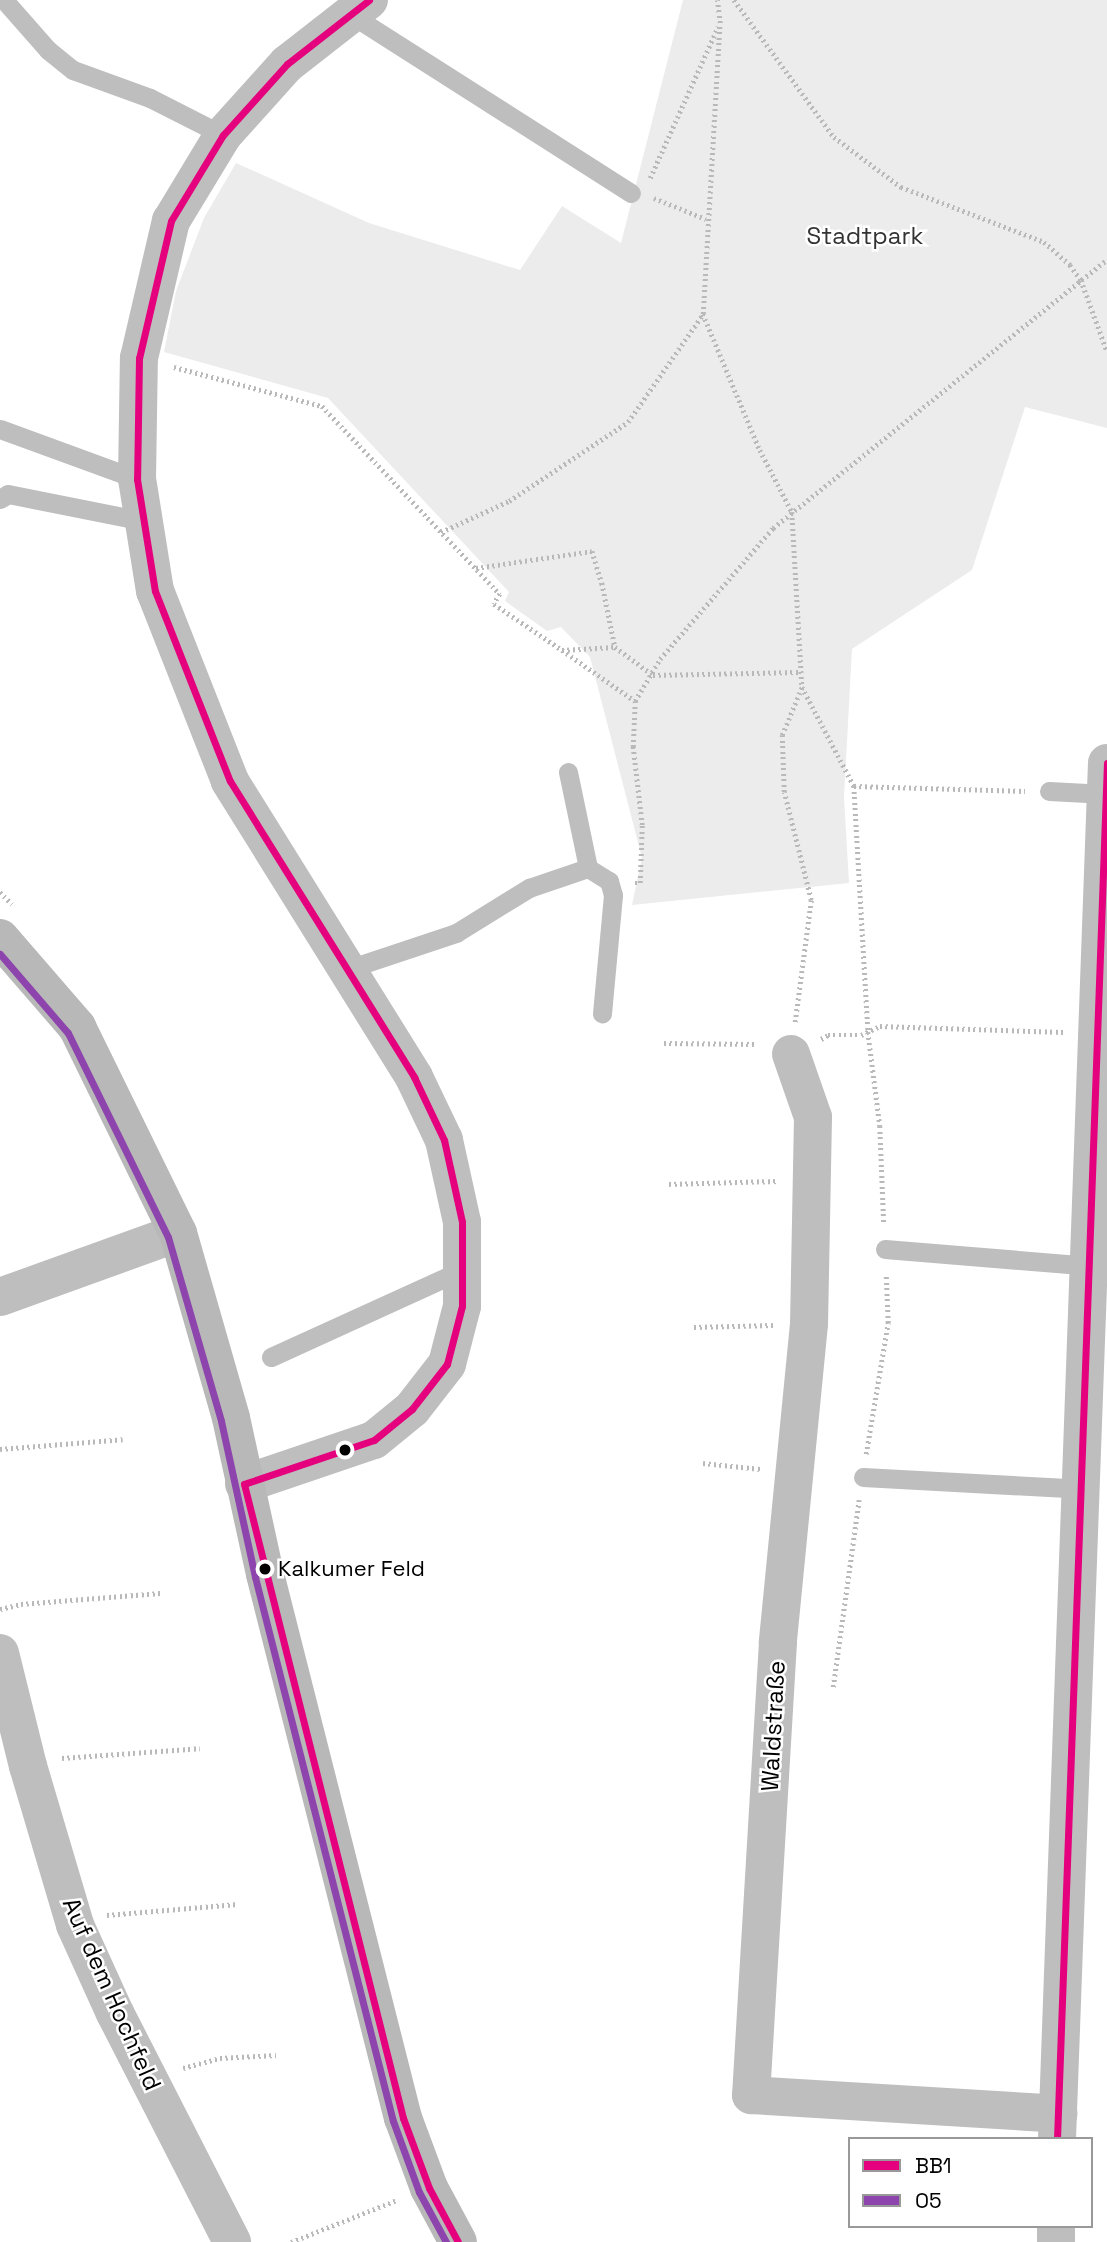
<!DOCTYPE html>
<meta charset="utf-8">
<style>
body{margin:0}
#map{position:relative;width:1107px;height:2242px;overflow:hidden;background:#fff;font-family:"Space Grotesk",sans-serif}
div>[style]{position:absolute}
.green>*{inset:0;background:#ececec}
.path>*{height:4.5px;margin-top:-2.25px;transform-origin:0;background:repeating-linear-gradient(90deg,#b9b9b9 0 2px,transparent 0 5.5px)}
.service>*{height:19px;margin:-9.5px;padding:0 9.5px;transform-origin:9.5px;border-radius:9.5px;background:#bebebe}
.minor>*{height:38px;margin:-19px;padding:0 19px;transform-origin:19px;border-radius:19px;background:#bebebe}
.secondary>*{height:38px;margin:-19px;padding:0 19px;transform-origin:19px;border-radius:19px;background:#b8b8b8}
.bus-1>*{height:7px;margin:-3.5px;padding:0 3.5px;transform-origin:3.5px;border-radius:3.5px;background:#e5007d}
.bus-2>*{height:7px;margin:-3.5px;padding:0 3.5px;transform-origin:3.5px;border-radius:3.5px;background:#8e44ad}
.dots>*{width:19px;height:19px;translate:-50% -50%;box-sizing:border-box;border:4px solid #fff;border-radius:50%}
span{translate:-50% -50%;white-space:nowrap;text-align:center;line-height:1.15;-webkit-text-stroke:5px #fff;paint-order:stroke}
.bus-label{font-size:22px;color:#000}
.left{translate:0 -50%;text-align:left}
.park-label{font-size:24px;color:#333}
.street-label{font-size:24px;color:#000}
.legend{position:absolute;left:848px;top:2137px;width:245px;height:91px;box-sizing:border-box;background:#fff;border:2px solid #999;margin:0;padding:9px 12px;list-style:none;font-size:21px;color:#000}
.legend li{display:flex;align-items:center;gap:14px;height:35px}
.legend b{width:35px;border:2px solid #999}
</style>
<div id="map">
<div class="green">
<div style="clip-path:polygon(683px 0,1107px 0,1107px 428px,1025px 407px,972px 570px,852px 649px,844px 797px,849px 883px,632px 905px,642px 858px,590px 657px,561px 627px,547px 631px,505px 601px,509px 592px,328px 398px,164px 352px,176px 291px,204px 218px,236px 163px,369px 223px,520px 270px,562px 206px,621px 243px)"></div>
</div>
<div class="path">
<div style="left:734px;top:0;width:170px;rotate:53.9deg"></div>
<div style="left:834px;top:137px;width:84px;rotate:36.7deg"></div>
<div style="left:901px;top:187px;width:153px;rotate:21deg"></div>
<div style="left:1044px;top:242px;width:35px;rotate:41deg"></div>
<div style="left:1070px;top:265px;width:19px;rotate:54deg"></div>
<div style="left:1081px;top:280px;width:76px;rotate:69.9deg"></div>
<div style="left:650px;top:178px;width:166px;rotate:-65.8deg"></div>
<div style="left:654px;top:198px;width:56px;rotate:22deg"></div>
<div style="left:703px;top:314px;width:147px;rotate:67.3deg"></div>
<div style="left:760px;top:450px;width:70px;rotate:62.7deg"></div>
<div style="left:792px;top:512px;width:175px;rotate:86.7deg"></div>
<div style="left:802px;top:687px;width:112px;rotate:62.3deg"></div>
<div style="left:854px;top:786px;width:246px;rotate:86.7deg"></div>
<div style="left:868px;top:1032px;width:95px;rotate:82.7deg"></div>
<div style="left:880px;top:1126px;width:98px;rotate:87.7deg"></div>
<div style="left:174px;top:367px;width:153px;rotate:14.8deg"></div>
<div style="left:322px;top:406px;width:259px;rotate:46.6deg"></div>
<div style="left:500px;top:594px;width:12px;rotate:121deg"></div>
<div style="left:494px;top:604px;width:82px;rotate:34.1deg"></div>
<div style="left:562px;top:650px;width:53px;rotate:-3.2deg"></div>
<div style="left:615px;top:647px;width:47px;rotate:36.4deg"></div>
<div style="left:653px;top:675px;width:146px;rotate:-1.2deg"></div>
<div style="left:441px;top:532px;width:75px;rotate:-24.5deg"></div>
<div style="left:509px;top:501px;width:143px;rotate:-33.6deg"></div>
<div style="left:628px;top:422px;width:131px;rotate:-55.2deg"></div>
<div style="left:703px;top:314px;width:291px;rotate:-86.7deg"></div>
<div style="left:720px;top:23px;width:23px;rotate:-97deg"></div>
<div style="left:476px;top:568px;width:117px;rotate:-8.3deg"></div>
<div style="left:592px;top:551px;width:34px;rotate:73deg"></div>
<div style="left:602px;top:583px;width:65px;rotate:78.5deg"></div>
<div style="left:562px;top:650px;width:89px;rotate:34.9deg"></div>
<div style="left:854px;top:786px;width:171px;rotate:1.7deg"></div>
<div style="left:635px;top:883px;width:5px"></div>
<div style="left:640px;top:883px;width:58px;rotate:-88deg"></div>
<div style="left:642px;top:825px;width:79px;rotate:-96.6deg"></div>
<div style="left:633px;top:747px;width:46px;rotate:-87.5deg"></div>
<div style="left:635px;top:701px;width:49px;rotate:-59.2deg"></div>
<div style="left:660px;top:659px;width:173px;rotate:-49.2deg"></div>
<div style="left:773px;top:528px;width:429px;rotate:-38.8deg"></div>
<div style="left:0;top:892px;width:17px;rotate:45deg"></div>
<div style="left:795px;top:1022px;width:123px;rotate:-82.5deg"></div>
<div style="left:811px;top:900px;width:111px;rotate:-104deg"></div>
<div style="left:784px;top:792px;width:57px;rotate:-92deg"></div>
<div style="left:782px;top:735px;width:52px;rotate:-67.4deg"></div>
<div style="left:821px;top:1039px;width:8px;rotate:-30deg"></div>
<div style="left:828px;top:1035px;width:33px"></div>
<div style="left:861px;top:1035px;width:21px;rotate:-25deg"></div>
<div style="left:880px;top:1026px;width:184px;rotate:1.9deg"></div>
<div style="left:664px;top:1043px;width:93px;rotate:0.6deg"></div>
<div style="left:669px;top:1184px;width:110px;rotate:-1.6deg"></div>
<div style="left:694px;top:1327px;width:79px;rotate:-1.5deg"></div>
<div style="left:0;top:1449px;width:123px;rotate:-4.6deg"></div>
<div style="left:866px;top:1454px;width:133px;rotate:-80.5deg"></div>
<div style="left:888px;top:1323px;width:48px;rotate:-92.4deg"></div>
<div style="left:703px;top:1463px;width:58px;rotate:5.9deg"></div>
<div style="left:0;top:1609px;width:22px;rotate:-13deg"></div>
<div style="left:21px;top:1604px;width:140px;rotate:-4.5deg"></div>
<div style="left:833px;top:1687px;width:189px;rotate:-82.1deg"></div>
<div style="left:62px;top:1758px;width:138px;rotate:-4.1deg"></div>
<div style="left:107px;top:1915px;width:131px;rotate:-4.8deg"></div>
<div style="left:183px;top:2068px;width:38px;rotate:-15deg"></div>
<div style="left:220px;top:2058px;width:56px;rotate:-3.1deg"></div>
<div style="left:291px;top:2242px;width:114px;rotate:-21.6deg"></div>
</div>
<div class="service">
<div style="left:4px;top:0;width:67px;rotate:48.7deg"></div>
<div style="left:48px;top:50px;width:32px;rotate:39deg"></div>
<div style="left:73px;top:70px;width:82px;rotate:20deg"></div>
<div style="left:150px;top:98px;width:82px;rotate:26.9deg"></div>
<div style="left:350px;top:14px;width:333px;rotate:32.5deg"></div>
<div style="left:0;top:429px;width:146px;rotate:20.1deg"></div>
<div style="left:0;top:499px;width:9px;rotate:-32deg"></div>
<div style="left:8px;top:494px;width:138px;rotate:11.3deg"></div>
<div style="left:568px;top:772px;width:98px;rotate:78.2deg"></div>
<div style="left:1049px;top:791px;width:57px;rotate:3deg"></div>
<div style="left:345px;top:970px;width:117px;rotate:-18.4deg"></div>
<div style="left:456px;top:933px;width:86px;rotate:-31.7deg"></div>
<div style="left:529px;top:888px;width:62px;rotate:-18.7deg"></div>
<div style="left:588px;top:868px;width:25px;rotate:32deg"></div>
<div style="left:609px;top:881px;width:15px;rotate:74deg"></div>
<div style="left:613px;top:895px;width:119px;rotate:95.3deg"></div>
<div style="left:885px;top:1249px;width:206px;rotate:4.7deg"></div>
<div style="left:271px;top:1357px;width:212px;rotate:-24.5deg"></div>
<div style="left:863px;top:1477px;width:219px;rotate:3.1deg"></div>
</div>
<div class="minor">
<div style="left:791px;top:1054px;width:67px;rotate:70.8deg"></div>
<div style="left:813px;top:1117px;width:207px;rotate:91.1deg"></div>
<div style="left:809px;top:1324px;width:320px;rotate:95.6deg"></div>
<div style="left:778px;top:1642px;width:454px;rotate:93.4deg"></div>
<div style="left:751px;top:2095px;width:308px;rotate:3.5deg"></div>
<div style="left:0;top:1297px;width:189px;rotate:-19.8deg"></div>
<div style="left:244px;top:1484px;width:137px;rotate:-18.7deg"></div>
<div style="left:374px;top:1440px;width:49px;rotate:-39.2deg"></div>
<div style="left:412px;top:1409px;width:57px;rotate:-52.1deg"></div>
<div style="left:447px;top:1364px;width:60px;rotate:-75.5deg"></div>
<div style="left:462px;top:1306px;width:84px;rotate:-90deg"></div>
<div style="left:462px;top:1222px;width:84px;rotate:-102.4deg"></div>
<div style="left:444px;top:1140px;width:70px;rotate:-115.5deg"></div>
<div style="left:414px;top:1077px;width:349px;rotate:-121.9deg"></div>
<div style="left:230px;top:781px;width:204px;rotate:-111.5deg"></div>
<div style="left:155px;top:591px;width:113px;rotate:-99.1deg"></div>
<div style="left:137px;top:479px;width:121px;rotate:-89.1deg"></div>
<div style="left:139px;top:358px;width:141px;rotate:-76.9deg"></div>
<div style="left:171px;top:221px;width:100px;rotate:-58.8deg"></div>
<div style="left:223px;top:135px;width:96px;rotate:-48deg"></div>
<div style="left:287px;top:64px;width:104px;rotate:-38deg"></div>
<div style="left:0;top:1653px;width:116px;rotate:76.1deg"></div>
<div style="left:28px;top:1766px;width:166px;rotate:73.5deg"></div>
<div style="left:75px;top:1925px;width:97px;rotate:65.6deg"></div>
<div style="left:115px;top:2013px;width:257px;rotate:62.9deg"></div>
<div style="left:1057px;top:2139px;width:1377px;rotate:-87.92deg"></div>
<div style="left:1056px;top:2242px;width:16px;rotate:-90deg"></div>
</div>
<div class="secondary">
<div style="left:0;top:938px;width:118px;rotate:49.1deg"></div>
<div style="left:77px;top:1027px;width:229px;rotate:63.9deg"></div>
<div style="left:178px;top:1233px;width:192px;rotate:74deg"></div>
<div style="left:231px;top:1418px;width:160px;rotate:77.7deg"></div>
<div style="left:265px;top:1574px;width:561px;rotate:75.77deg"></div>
<div style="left:403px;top:2118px;width:75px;rotate:69.6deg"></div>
<div style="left:429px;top:2188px;width:61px;rotate:61.8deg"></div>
</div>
<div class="bus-1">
<div style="left:369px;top:0;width:104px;rotate:142deg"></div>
<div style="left:287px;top:64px;width:96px;rotate:132deg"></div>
<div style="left:223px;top:135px;width:100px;rotate:121.2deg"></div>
<div style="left:171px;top:221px;width:141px;rotate:103.1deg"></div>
<div style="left:139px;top:358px;width:121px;rotate:90.9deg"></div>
<div style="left:137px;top:479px;width:113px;rotate:80.9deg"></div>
<div style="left:155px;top:591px;width:204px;rotate:68.5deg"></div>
<div style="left:230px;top:781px;width:349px;rotate:58.1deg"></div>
<div style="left:414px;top:1077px;width:70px;rotate:64.5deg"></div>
<div style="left:444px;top:1140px;width:84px;rotate:77.6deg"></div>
<div style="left:462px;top:1222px;width:84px;rotate:90deg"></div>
<div style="left:462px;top:1306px;width:60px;rotate:104.5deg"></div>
<div style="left:447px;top:1364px;width:57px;rotate:127.9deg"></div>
<div style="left:412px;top:1409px;width:49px;rotate:140.8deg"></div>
<div style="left:374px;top:1440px;width:137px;rotate:161.3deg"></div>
<div style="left:244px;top:1484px;width:654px;rotate:75.92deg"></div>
<div style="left:403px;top:2118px;width:75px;rotate:69.6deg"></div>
<div style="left:429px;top:2188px;width:61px;rotate:61.8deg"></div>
<div style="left:1057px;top:2139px;width:1377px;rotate:-87.92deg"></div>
</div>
<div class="bus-2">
<div style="left:0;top:954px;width:104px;rotate:49.3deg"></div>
<div style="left:68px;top:1033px;width:227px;rotate:63.9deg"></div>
<div style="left:168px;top:1237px;width:191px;rotate:73.9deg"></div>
<div style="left:221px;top:1421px;width:160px;rotate:77.7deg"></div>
<div style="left:255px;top:1577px;width:561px;rotate:75.77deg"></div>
<div style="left:393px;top:2121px;width:76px;rotate:69.9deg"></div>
<div style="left:419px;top:2192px;width:57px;rotate:61.6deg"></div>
</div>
<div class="dots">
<div style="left:345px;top:1450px;background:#000"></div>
<div style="left:265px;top:1569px;background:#000"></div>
</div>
<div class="bus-label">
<span class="left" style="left:278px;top:1569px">Kalkumer Feld</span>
</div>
<div class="park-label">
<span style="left:865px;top:236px">Stadtpark</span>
</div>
<div class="street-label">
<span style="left:773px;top:1726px;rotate:-87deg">Waldstraße</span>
<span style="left:112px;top:1994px;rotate:66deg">Auf dem Hochfeld</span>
</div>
<ul class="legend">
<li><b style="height:9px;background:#e5007d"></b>BB1</li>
<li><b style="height:9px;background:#8e44ad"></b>O5</li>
</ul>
</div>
